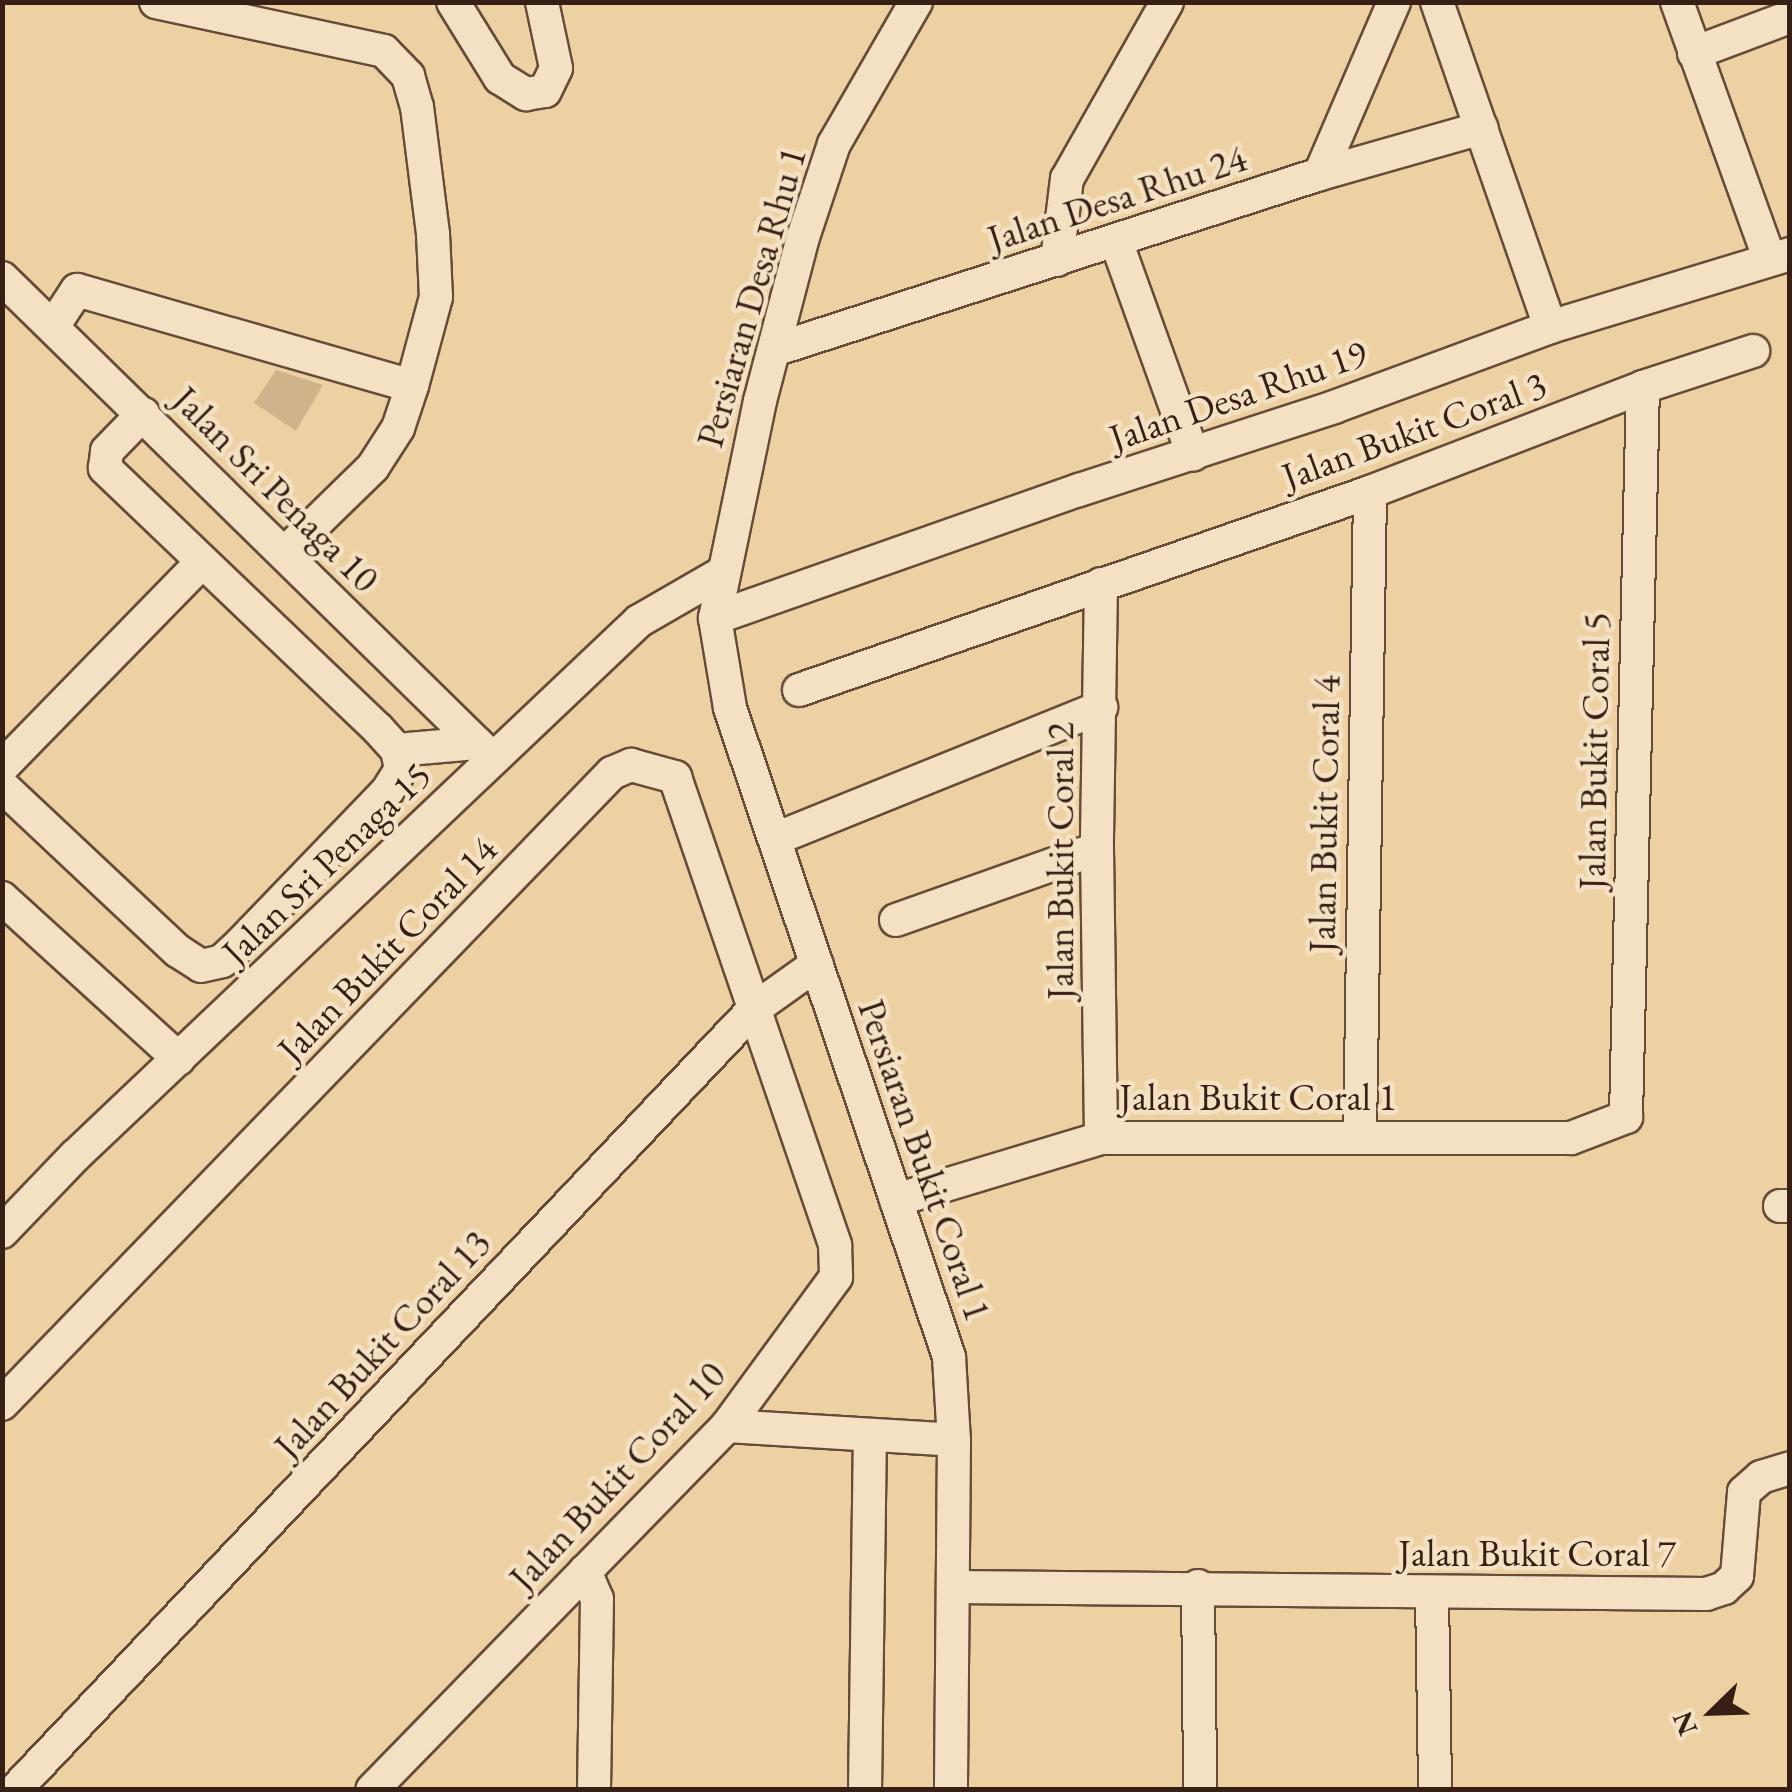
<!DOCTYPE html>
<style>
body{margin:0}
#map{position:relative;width:1792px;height:1792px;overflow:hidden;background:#eed1a3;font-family:"EB Garamond",serif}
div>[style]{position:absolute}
.green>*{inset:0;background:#cfb38b}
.roads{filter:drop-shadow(2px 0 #664c38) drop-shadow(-2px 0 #664c38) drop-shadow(0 2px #664c38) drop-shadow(0 -2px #664c38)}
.minor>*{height:32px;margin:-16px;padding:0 16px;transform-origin:16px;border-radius:16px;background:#f4e1c3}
span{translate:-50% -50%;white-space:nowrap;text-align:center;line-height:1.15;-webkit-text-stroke:9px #f4e1c3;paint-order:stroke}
.street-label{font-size:38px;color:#381f15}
.frame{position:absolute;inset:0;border:5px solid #381f15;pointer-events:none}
.north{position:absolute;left:1662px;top:1662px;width:100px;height:100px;-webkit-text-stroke:8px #f4e1c3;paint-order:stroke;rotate:247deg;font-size:28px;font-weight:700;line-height:40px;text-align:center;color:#381f15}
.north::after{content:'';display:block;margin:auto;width:35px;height:45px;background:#381f15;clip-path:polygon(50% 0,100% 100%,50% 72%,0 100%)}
</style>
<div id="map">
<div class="green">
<div style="clip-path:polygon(276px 370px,323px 385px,296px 431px,254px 403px)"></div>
</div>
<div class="roads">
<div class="minor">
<div style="left:156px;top:2px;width:233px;rotate:12.1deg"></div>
<div style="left:384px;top:51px;width:35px;rotate:46deg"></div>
<div style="left:408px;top:76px;width:32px;rotate:74deg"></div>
<div style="left:417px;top:107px;width:128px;rotate:82.8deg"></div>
<div style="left:433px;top:234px;width:63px;rotate:87.3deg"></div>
<div style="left:436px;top:297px;width:92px;rotate:105.1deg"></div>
<div style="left:412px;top:386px;width:44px;rotate:108.4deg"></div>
<div style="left:398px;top:428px;width:46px;rotate:122.7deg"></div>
<div style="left:373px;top:467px;width:124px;rotate:135.7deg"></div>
<div style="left:453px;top:2px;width:89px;rotate:58.3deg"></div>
<div style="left:500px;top:78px;width:31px;rotate:32deg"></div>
<div style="left:526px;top:94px;width:19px;rotate:-9deg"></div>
<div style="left:545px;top:91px;width:25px;rotate:-64deg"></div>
<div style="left:556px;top:68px;width:67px;rotate:-102deg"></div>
<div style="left:916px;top:2px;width:164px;rotate:120deg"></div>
<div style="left:834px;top:144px;width:98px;rotate:108.4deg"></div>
<div style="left:803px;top:237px;width:170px;rotate:104.7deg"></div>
<div style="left:760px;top:401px;width:222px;rotate:101.7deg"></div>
<div style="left:715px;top:618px;width:91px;rotate:80.5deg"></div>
<div style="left:730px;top:708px;width:685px;rotate:71.35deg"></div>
<div style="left:949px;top:1357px;width:83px;rotate:86.6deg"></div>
<div style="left:954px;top:1440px;width:350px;rotate:90.5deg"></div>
<div style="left:1437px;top:2px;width:344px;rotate:70.8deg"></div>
<div style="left:1677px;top:2px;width:274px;rotate:70.2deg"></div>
<div style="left:1694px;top:53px;width:103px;rotate:-20.6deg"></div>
<div style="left:1320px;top:174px;width:187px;rotate:-66.7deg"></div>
<div style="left:1116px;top:241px;width:227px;rotate:70.2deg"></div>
<div style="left:1057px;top:260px;width:82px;rotate:-83deg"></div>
<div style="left:1067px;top:179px;width:203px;rotate:-60.5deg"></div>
<div style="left:2px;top:278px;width:687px;rotate:44.41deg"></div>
<div style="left:54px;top:325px;width:42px;rotate:-56.7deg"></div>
<div style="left:77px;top:290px;width:348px;rotate:16deg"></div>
<div style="left:777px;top:349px;width:571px;rotate:-17.86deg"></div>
<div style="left:1320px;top:174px;width:168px;rotate:-15.9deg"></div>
<div style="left:1101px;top:584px;width:265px;rotate:90.9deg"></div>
<div style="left:1097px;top:849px;width:289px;rotate:89.2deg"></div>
<div style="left:715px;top:618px;width:386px;rotate:-19.4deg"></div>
<div style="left:1079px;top:490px;width:268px;rotate:-18deg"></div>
<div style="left:1334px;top:407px;width:230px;rotate:-20.3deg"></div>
<div style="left:1550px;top:327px;width:251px;rotate:-16.9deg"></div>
<div style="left:799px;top:690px;width:604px;rotate:-19.12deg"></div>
<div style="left:1370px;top:492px;width:292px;rotate:-21deg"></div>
<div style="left:1643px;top:387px;width:116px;rotate:-18.1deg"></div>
<div style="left:397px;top:750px;width:80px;rotate:-5deg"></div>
<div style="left:2px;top:767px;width:285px;rotate:-45.7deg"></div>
<div style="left:2px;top:786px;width:241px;rotate:43.2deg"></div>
<div style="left:178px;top:951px;width:27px;rotate:33deg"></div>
<div style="left:201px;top:966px;width:22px;rotate:-13deg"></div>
<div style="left:222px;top:961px;width:26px;rotate:-43deg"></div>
<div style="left:241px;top:943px;width:212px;rotate:-46.1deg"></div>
<div style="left:388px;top:790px;width:25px;rotate:-58deg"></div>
<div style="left:401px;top:769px;width:19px;rotate:-102deg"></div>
<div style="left:397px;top:750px;width:28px;rotate:-132deg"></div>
<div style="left:378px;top:729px;width:378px;rotate:-136.3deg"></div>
<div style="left:105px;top:468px;width:17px;rotate:-83deg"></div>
<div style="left:107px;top:451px;width:52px;rotate:-45.8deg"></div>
<div style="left:775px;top:839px;width:352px;rotate:-22deg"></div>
<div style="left:2px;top:898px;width:239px;rotate:42.3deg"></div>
<div style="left:896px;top:920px;width:213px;rotate:-19.5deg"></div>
<div style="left:1360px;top:1136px;width:644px;rotate:-89.11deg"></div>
<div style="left:896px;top:1200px;width:214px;rotate:-16.8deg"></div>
<div style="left:1101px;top:1138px;width:470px"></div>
<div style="left:1571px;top:1138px;width:59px;rotate:-20.9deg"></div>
<div style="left:1626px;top:1117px;width:730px;rotate:-88.67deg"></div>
<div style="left:1780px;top:1206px;width:10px"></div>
<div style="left:2px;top:1232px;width:105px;rotate:-46.2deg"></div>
<div style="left:75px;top:1156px;width:777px;rotate:-43.49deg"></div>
<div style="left:639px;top:621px;width:96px;rotate:-30deg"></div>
<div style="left:2px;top:1404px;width:878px;rotate:-45.97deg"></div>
<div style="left:612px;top:773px;width:21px;rotate:-23deg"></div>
<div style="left:631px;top:765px;width:46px;rotate:15.3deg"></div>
<div style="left:675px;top:777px;width:495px;rotate:71.1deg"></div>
<div style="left:835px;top:1245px;width:32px;rotate:88deg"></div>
<div style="left:836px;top:1277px;width:185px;rotate:126.2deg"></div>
<div style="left:727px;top:1426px;width:508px;rotate:134.28deg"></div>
<div style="left:727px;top:1426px;width:227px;rotate:3.5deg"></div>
<div style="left:585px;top:1571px;width:30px;rotate:67deg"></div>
<div style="left:597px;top:1599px;width:191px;rotate:90.9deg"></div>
<div style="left:1198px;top:1586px;width:204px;rotate:89.4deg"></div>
<div style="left:953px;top:1587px;width:753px;rotate:0.53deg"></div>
<div style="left:1706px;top:1594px;width:19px;rotate:-18deg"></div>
<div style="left:1724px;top:1588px;width:18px;rotate:-43deg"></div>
<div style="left:1737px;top:1576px;width:84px;rotate:-85.2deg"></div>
<div style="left:1744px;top:1492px;width:23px;rotate:-41deg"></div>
<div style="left:1761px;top:1477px;width:30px;rotate:-17deg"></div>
<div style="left:1432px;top:1594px;width:196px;rotate:89.1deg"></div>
<div style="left:15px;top:1790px;width:1075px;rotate:-46.58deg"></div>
<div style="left:754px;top:1009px;width:77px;rotate:-35.5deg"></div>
<div style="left:865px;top:1790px;width:355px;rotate:-89.2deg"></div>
</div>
</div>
<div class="street-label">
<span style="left:1117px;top:198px;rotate:-18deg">Jalan Desa Rhu 24</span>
<span style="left:751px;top:297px;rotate:-74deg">Persiaran Desa Rhu 1</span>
<span style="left:1238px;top:395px;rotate:-19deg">Jalan Desa Rhu 19</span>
<span style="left:1414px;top:430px;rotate:-20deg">Jalan Bukit Coral 3</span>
<span style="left:276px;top:489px;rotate:45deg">Jalan Sri Penaga 10</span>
<span style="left:1594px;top:751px;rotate:-89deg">Jalan Bukit Coral 5</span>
<span style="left:1324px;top:814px;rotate:-89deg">Jalan Bukit Coral 4</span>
<span style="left:1060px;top:861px;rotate:-90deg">Jalan Bukit Coral 2</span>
<span style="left:326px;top:863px;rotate:-44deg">Jalan Sri Penaga 15</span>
<span style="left:387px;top:949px;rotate:-46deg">Jalan Bukit Coral 14</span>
<span style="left:1258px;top:1097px">Jalan Bukit Coral 1</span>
<span style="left:925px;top:1160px;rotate:71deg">Persiaran Bukit Coral 1</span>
<span style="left:382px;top:1344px;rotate:-47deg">Jalan Bukit Coral 13</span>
<span style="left:617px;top:1476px;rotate:-47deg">Jalan Bukit Coral 10</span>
<span style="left:1537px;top:1553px">Jalan Bukit Coral 7</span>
</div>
<div class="frame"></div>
<div class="north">N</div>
</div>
